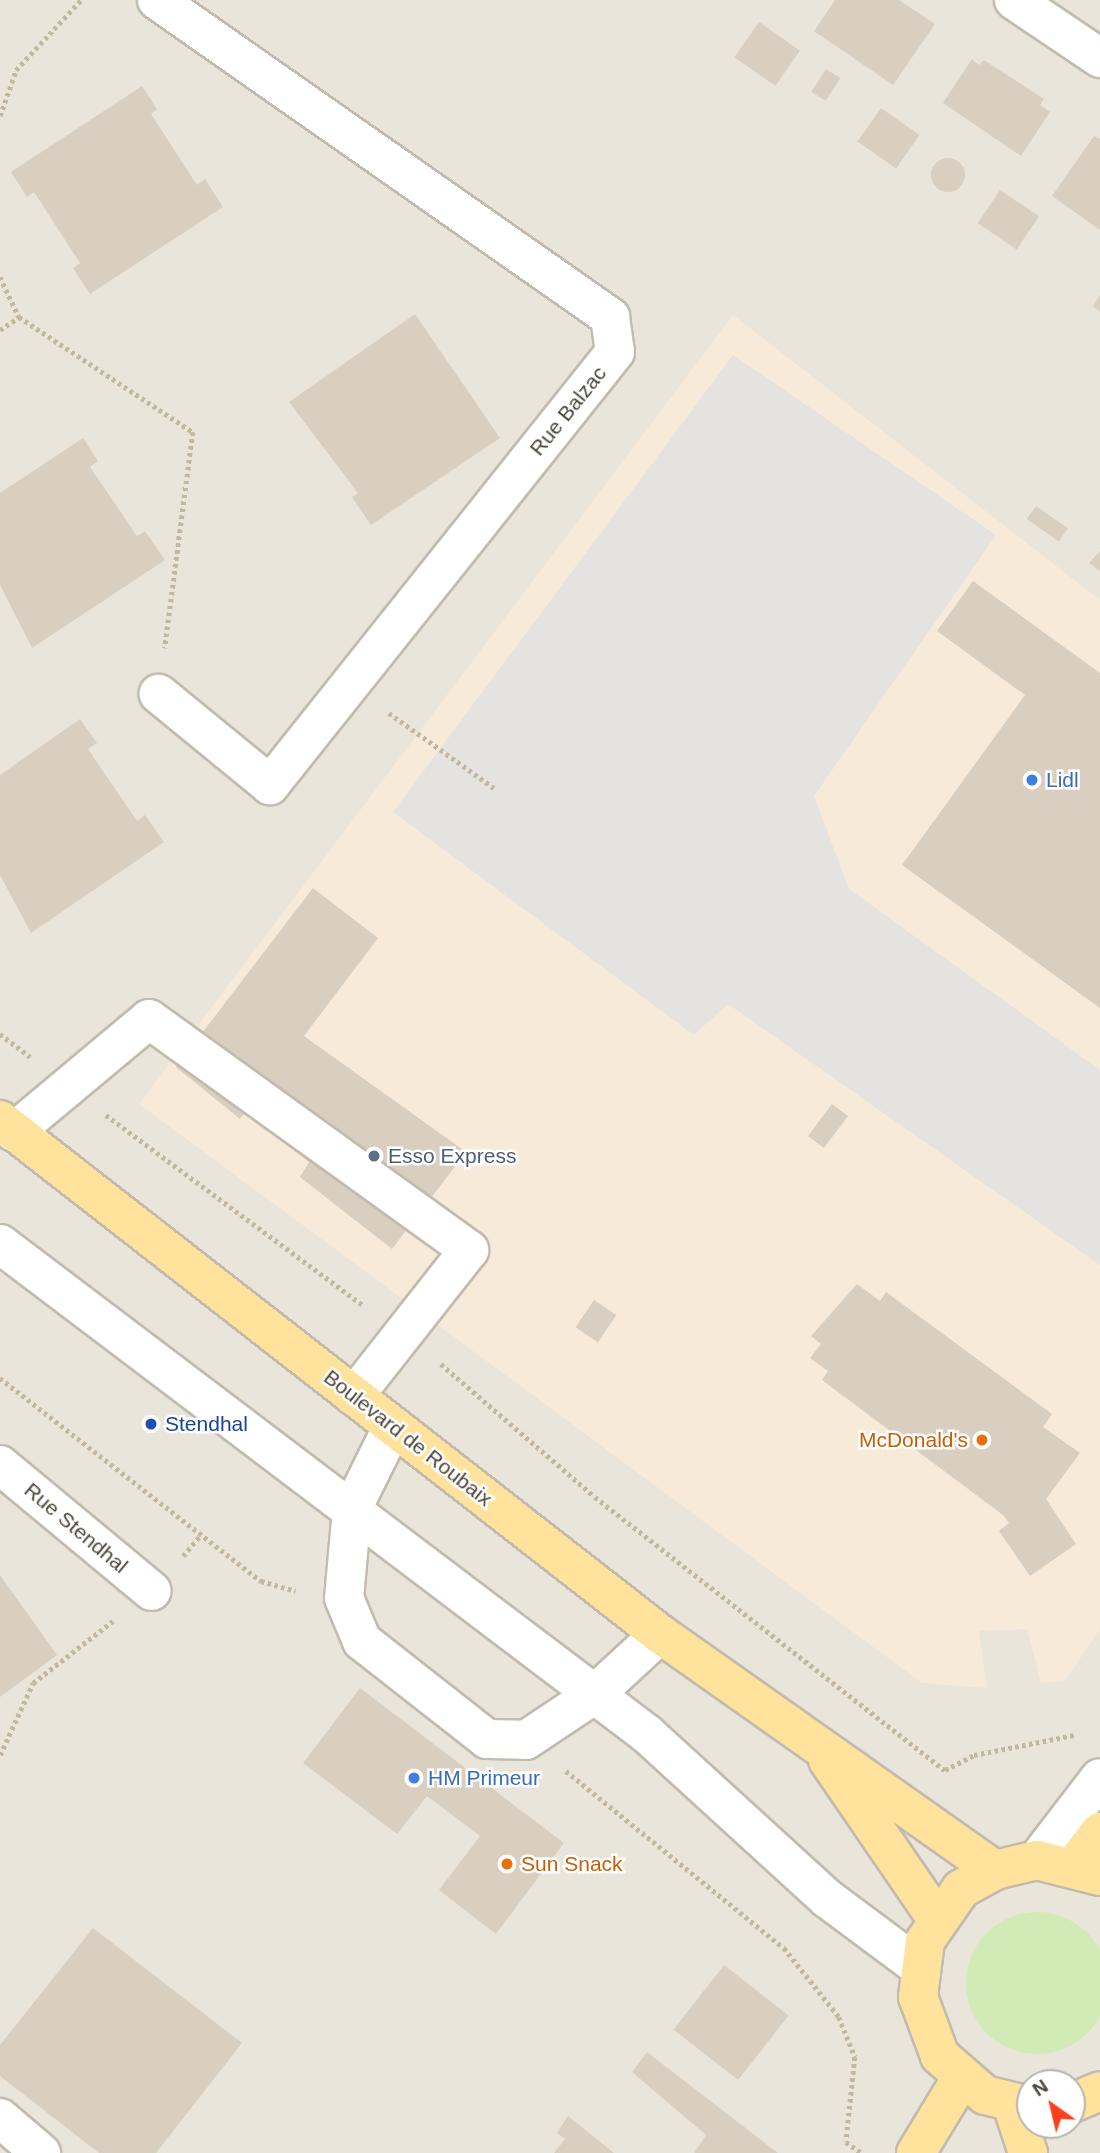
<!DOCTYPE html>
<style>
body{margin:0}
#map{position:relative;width:1100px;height:2153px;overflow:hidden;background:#f6f3ec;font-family:Helvetica,sans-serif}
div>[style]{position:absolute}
.residential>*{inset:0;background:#eae5da}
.commercial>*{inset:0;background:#f7ead8}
.green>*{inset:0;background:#d2eab5}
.round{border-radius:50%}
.parking>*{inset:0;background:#e5e3e0}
.building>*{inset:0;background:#d8cfc1;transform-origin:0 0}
.path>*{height:4.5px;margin-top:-2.25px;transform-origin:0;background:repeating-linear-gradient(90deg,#c4b79f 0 3.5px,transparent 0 7px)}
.roads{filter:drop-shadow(2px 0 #c2bbae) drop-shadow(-2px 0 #c2bbae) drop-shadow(0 2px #c2bbae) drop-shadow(0 -2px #c2bbae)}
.minor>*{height:38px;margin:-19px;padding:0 19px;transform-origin:19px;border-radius:19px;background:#fff}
.major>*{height:38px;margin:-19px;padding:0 19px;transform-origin:19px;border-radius:19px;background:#ffe39c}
.dots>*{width:19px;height:19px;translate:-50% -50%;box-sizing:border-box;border:4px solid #fff;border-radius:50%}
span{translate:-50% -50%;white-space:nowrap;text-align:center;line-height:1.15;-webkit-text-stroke:5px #fff;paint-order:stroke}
.street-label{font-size:21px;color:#4b4439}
.shop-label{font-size:21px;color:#366cbe}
.left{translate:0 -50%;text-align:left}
.service-label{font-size:21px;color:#4e5e75}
.transit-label{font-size:21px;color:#164399}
.food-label{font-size:21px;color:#c56008}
.right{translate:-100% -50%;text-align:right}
.north{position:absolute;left:1016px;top:2069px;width:70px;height:70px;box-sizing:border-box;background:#fff;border:2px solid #b7b4b0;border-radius:50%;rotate:326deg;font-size:19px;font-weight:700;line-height:28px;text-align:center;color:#4b4439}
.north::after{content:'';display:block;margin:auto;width:24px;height:32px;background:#fc3f1d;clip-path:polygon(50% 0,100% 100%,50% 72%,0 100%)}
</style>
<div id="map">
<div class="residential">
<div style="clip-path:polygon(evenodd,0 0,1100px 0,1100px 2153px,0 2153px,0 0,1030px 2083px,1072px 2083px,1072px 2125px,1030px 2125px,1030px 2083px)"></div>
</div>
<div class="commercial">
<div style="clip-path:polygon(733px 315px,1100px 600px,1100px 1629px,1065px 1681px,1041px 1683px,1027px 1629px,979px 1631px,987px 1688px,922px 1683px,139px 1104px)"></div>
</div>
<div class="green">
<div class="round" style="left:966px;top:1912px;width:142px;height:142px"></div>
</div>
<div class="parking">
<div style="clip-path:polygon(733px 355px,996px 535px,814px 796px,849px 889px,1100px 1070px,1100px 1265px,728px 1004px,694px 1035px,393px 812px)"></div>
</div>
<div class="building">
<div style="clip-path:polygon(835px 0,899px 0,935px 24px,893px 85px,814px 31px)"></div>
<div style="left:759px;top:22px;width:50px;height:43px;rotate:35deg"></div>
<div style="clip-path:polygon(972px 59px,979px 65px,984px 60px,1044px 99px,1040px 105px,1050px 112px,1021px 156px,943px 103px)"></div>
<div style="left:826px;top:69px;width:17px;height:27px;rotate:33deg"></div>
<div style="clip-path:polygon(142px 86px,157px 109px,151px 114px,197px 185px,205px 179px,223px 207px,90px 294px,73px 268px,80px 263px,34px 192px,27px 197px,11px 172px)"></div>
<div style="left:881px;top:108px;width:47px;height:41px;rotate:35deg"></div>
<div style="clip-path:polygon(1094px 136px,1100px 139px,1100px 230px,1052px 196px)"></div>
<div class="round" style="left:931px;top:158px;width:34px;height:34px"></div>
<div style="left:1000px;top:190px;width:47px;height:40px;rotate:34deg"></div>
<div style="clip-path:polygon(1100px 295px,1100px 312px,1093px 306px)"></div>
<div style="clip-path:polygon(415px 314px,500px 438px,371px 525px,352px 497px,358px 493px,289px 402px)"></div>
<div style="clip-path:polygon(83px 438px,98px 461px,90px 467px,137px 536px,145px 531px,165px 560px,32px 648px,0 585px,0 493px)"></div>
<div style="left:1036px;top:506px;width:39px;height:16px;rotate:35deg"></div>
<div style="clip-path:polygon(1100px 551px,1100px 571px,1089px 563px)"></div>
<div style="clip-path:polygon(973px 581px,1100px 673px,1100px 1008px,902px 865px,1025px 695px,937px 631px)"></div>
<div style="clip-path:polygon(80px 719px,97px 743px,88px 749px,137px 821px,145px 815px,164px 842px,31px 933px,0 875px,0 775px)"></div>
<div style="clip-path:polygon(313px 888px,378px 938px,304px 1036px,466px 1152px,392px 1249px,300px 1177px,309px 1162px,245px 1112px,240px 1119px,176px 1067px)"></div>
<div style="left:832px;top:1104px;width:20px;height:40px;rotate:37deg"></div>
<div style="clip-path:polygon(857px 1284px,880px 1301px,886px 1292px,1052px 1414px,1043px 1427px,1080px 1453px,1046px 1499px,1076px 1544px,1030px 1576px,999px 1531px,1009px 1523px,1003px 1515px,822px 1380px,828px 1371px,810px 1358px,821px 1344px,811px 1336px)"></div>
<div style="left:594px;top:1300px;width:27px;height:33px;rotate:34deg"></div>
<div style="clip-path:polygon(0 1575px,57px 1655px,0 1697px)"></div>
<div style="clip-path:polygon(360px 1688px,564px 1843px,496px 1934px,439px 1890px,480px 1836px,427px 1796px,397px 1834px,303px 1763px)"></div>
<div style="clip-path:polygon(93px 1928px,242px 2043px,156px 2153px,99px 2153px,0 2076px,0 2045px)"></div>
<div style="left:724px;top:1965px;width:82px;height:82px;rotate:38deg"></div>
<div style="clip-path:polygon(647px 2052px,778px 2153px,694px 2153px,706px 2135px,632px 2072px)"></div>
<div style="clip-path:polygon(568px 2116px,614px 2153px,554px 2153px,565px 2139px,557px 2133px)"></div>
</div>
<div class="path">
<div style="left:0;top:116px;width:49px;rotate:-70.8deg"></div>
<div style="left:16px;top:70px;width:96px;rotate:-47.1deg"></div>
<div style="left:0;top:277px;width:44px;rotate:64.6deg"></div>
<div style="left:0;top:330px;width:23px;rotate:-34deg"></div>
<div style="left:19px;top:317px;width:209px;rotate:33.5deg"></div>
<div style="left:193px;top:432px;width:218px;rotate:97.4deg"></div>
<div style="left:389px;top:713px;width:129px;rotate:35.5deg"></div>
<div style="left:0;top:1034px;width:38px;rotate:37deg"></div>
<div style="left:106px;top:1115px;width:321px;rotate:36.5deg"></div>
<div style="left:441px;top:1364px;width:203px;rotate:40.8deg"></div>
<div style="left:595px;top:1497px;width:444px;rotate:38deg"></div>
<div style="left:945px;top:1770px;width:33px;rotate:-27deg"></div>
<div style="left:974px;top:1755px;width:102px;rotate:-11.3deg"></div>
<div style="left:0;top:1378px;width:331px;rotate:37.9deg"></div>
<div style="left:261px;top:1581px;width:36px;rotate:16deg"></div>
<div style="left:183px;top:1556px;width:26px;rotate:-50deg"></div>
<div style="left:0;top:1755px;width:79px;rotate:-65.4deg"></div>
<div style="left:33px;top:1683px;width:101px;rotate:-37.8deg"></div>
<div style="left:566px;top:1771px;width:281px;rotate:39.1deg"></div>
<div style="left:784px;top:1948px;width:88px;rotate:51.4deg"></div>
<div style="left:839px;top:2017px;width:43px;rotate:68.2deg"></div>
<div style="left:855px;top:2057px;width:85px;rotate:96deg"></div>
<div style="left:846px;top:2142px;width:19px;rotate:35deg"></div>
</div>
<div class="roads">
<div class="minor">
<div style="left:157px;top:0;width:553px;rotate:34.98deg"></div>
<div style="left:610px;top:317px;width:35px;rotate:82deg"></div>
<div style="left:615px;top:352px;width:554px;rotate:128.55deg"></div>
<div style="left:270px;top:785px;width:144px;rotate:-140.7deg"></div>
<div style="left:1014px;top:0;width:104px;rotate:34deg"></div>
<div style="left:14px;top:1132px;width:176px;rotate:-39.9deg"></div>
<div style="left:149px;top:1019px;width:395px;rotate:35.8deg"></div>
<div style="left:469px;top:1250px;width:186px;rotate:128.2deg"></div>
<div style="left:0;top:1244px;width:812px;rotate:37.14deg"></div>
<div style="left:647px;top:1734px;width:245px;rotate:42.4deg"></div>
<div style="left:828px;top:1899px;width:112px;rotate:36.7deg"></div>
<div style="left:393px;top:1426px;width:93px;rotate:116.3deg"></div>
<div style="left:352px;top:1509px;width:89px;rotate:95.1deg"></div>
<div style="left:344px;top:1598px;width:47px;rotate:67.3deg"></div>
<div style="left:362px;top:1641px;width:159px;rotate:38.1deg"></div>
<div style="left:487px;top:1739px;width:39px;rotate:1deg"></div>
<div style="left:526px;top:1740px;width:83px;rotate:-33.7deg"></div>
<div style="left:595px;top:1694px;width:88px;rotate:-42.7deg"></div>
<div style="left:0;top:1465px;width:197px;rotate:39.7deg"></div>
<div style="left:1037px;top:1860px;width:103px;rotate:-52.5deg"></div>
<div style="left:0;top:2118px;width:54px;rotate:40.5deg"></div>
</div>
<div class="major">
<div style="left:0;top:1120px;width:837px;rotate:37.91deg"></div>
<div style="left:660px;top:1634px;width:410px;rotate:35.2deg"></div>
<div style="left:828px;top:1760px;width:191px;rotate:55.6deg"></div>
<div style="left:1074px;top:1866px;width:43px;rotate:-52.6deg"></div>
<div style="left:1072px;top:2103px;width:30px;rotate:-23deg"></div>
<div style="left:1012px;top:2104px;width:52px;rotate:71.9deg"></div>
<div style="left:1030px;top:2106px;width:46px;rotate:-166.3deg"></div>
<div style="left:985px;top:2095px;width:60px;rotate:-139.1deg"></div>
<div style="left:940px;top:2056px;width:63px;rotate:-110.4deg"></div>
<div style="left:918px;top:1997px;width:56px;rotate:-82.9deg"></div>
<div style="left:925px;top:1941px;width:63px;rotate:-55.3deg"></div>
<div style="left:961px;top:1889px;width:39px;rotate:-29deg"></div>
<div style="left:995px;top:1870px;width:43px;rotate:-13.4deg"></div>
<div style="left:1037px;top:1860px;width:65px;rotate:14.3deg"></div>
<div style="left:916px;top:2153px;width:87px;rotate:-58.7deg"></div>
</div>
</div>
<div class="dots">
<div style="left:1032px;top:780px;background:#3f7fe0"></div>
<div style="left:374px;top:1156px;background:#5c6f8a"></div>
<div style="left:151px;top:1424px;background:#1a4fb4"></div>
<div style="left:982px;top:1440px;background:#e8710a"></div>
<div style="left:414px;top:1778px;background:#3f7fe0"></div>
<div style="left:507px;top:1864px;background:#e8710a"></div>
</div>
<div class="street-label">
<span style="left:568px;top:411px;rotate:-51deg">Rue Balzac</span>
<span style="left:408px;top:1438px;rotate:38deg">Boulevard de Roubaix</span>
<span style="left:76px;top:1528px;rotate:40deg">Rue Stendhal</span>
</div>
<div class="shop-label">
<span class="left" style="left:1046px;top:780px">Lidl</span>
<span class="left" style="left:428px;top:1778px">HM Primeur</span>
</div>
<div class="service-label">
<span class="left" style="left:388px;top:1156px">Esso Express</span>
</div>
<div class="transit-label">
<span class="left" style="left:165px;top:1424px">Stendhal</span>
</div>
<div class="food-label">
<span class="right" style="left:968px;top:1440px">McDonald's</span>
<span class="left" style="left:521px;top:1864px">Sun Snack</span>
</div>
<div class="north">N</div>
</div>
